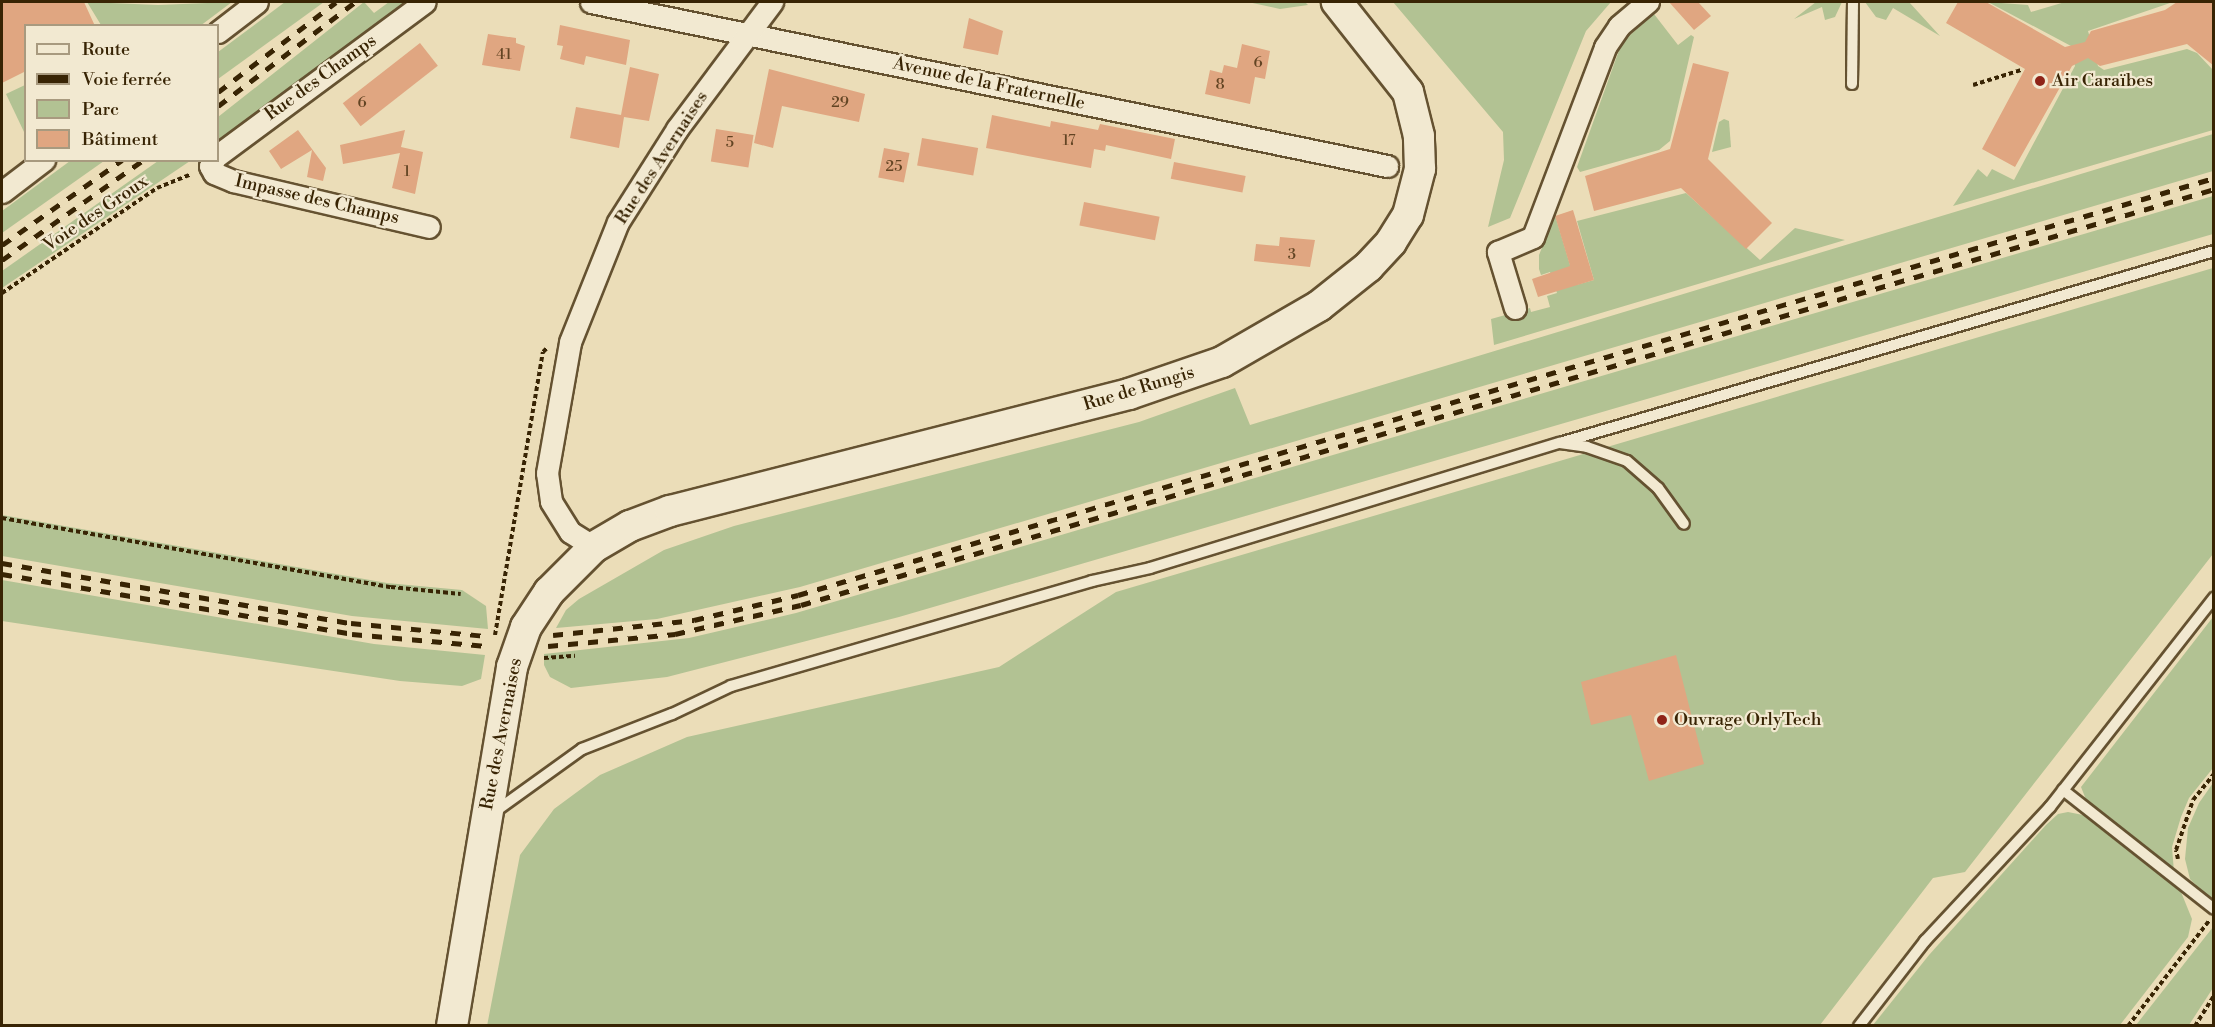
<!DOCTYPE html>
<meta charset="utf-8">
<style>
body{margin:0}
#map{position:relative;width:2215px;height:1027px;overflow:hidden;background:#ebddb8;font-family:"Libre Bodoni",serif}
div>[style]{position:absolute}
.green>*{inset:0;background:#b2c293}
.building>*{inset:0;background:#e0a681;transform-origin:0 0}
.path>*{height:4px;margin-top:-2px;transform-origin:0;background:repeating-linear-gradient(90deg,#382404 0 4.5px,transparent 0 7.5px)}
.roads{filter:drop-shadow(2px 0 #655231) drop-shadow(-2px 0 #655231) drop-shadow(0 2px #655231) drop-shadow(0 -2px #655231)}
.lane>*{height:10px;margin:-5px;padding:0 5px;transform-origin:5px;border-radius:5px;background:#f2e9d1}
.street>*{height:21px;margin:-10.5px;padding:0 10.5px;transform-origin:10.5px;border-radius:10.5px;background:#f2e9d1}
.secondary>*{height:30px;margin:-15px;padding:0 15px;transform-origin:15px;border-radius:15px;background:#f2e9d1}
.rail>*{height:4.5px;margin-top:-2.25px;transform-origin:0;background:repeating-linear-gradient(90deg,#382404 0 10px,transparent 0 20px)}
.dots>*{width:16px;height:16px;translate:-50% -50%;box-sizing:border-box;border:3px solid #f2e9d1;border-radius:50%}
span{translate:-50% -50%;white-space:nowrap;text-align:center;line-height:1.15;-webkit-text-stroke:4.5px #f2e9d1;paint-order:stroke}
.number-label{font-size:15px;color:#624423}
.number-label span{-webkit-text-stroke-width:0}
.street-label{font-size:18px;color:#382404}
.poi-label{font-size:18px;color:#382404}
.left{translate:0 -50%;text-align:left}
.frame{position:absolute;inset:0;border:3px solid #382404;pointer-events:none}
.legend{position:absolute;left:24px;top:24px;width:195px;height:138px;box-sizing:border-box;background:#f2e9d1;border:2px solid #a89a7f;margin:0;padding:8px 10px;list-style:none;font-size:18px;color:#382404}
.legend li{display:flex;align-items:center;gap:12px;height:30px}
.legend b{width:30px;border:2px solid #a89a7f}
</style>
<div id="map">
<div class="green">
<div style="clip-path:polygon(87px 2px,158px 5px,232px 2px,200px 26px,101px 25px)"></div>
<div style="clip-path:polygon(285px 2px,324px 2px,218px 79px,218px 52px)"></div>
<div style="clip-path:polygon(364px 2px,374px 13px,389px 2px,407px 2px,218px 141px,218px 117px)"></div>
<div style="clip-path:polygon(1248px 2px,1305px 2px,1308px 5px,1280px 9px)"></div>
<div style="clip-path:polygon(1393px 2px,1611px 2px,1586px 31px,1510px 218px,1488px 227px,1504px 160px,1503px 132px)"></div>
<div style="clip-path:polygon(1816px 2px,1842px 2px,1835px 17px,1825px 20px,1822px 7px,1794px 19px)"></div>
<div style="clip-path:polygon(1865px 2px,1909px 2px,1940px 36px,1893px 8px,1886px 20px,1876px 17px)"></div>
<div style="clip-path:polygon(1988px 2px,2028px 5px,2031px 12px,2065px 2px,2173px 2px,2088px 31px,2098px 66px,2104px 70px,2187px 49px,2197px 53px,2213px 70px,2213px 130px,1953px 206px,1978px 169px,1987px 177px,1992px 169px,2014px 180px,2075px 66px,2071px 46px)"></div>
<div style="clip-path:polygon(1654px 14px,1678px 45px,1691px 35px,1694px 37px,1670px 141px,1659px 150px,1580px 172px,1577px 167px,1622px 42px)"></div>
<div style="clip-path:polygon(25px 85px,25px 134px,6px 94px)"></div>
<div style="clip-path:polygon(1724px 119px,1729px 121px,1731px 147px,1712px 152px,1719px 122px)"></div>
<div style="clip-path:polygon(2213px 134px,2213px 171px,800px 587px,657px 619px,556px 628px,566px 610px,579px 599px,664px 550px,734px 526px,1139px 422px,1235px 388px,1250px 425px)"></div>
<div style="clip-path:polygon(70px 161px,104px 161px,2px 233px,2px 211px)"></div>
<div style="clip-path:polygon(158px 161px,190px 161px,2px 288px,2px 271px)"></div>
<div style="clip-path:polygon(1686px 193px,1760px 260px,1795px 228px,1845px 240px,1494px 345px,1491px 319px,1530px 308px,1531px 312px,1550px 307px,1547px 296px,1557px 293px,1550px 272px,1541px 275px,1539px 269px,1539px 255px,1555px 215px,1576px 285px,1594px 280px,1577px 221px)"></div>
<div style="clip-path:polygon(2213px 196px,2213px 234px,899px 617px,667px 677px,571px 688px,550px 677px,544px 665px,544px 654px,689px 638px,796px 613px)"></div>
<div style="clip-path:polygon(2213px 268px,2213px 554px,1965px 872px,1933px 878px,1820px 1025px,487px 1026px,520px 855px,554px 809px,600px 775px,687px 737px,999px 667px,1116px 592px)"></div>
<div style="clip-path:polygon(2px 515px,387px 583px,462px 590px,486px 606px,488px 629px,352px 616px,2px 556px)"></div>
<div style="clip-path:polygon(2px 580px,374px 644px,485px 655px,481px 679px,462px 686px,400px 681px,2px 621px)"></div>
<div style="clip-path:polygon(2213px 617px,2213px 768px,2189px 798px,2181px 817px,2172px 847px,2174px 872px,2089px 807px,2081px 787px)"></div>
<div style="clip-path:polygon(2213px 783px,2213px 903px,2190px 879px,2185px 859px,2188px 828px,2199px 803px)"></div>
<div style="clip-path:polygon(2068px 812px,2083px 815px,2181px 892px,2192px 919px,2188px 937px,2120px 1025px,1873px 1025px,1929px 955px,2046px 825px,2058px 814px)"></div>
<div style="clip-path:polygon(2213px 927px,2213px 988px,2189px 1025px,2136px 1025px)"></div>
</div>
<div class="building">
<div style="clip-path:polygon(2px 2px,84px 2px,95px 26px,26px 26px,26px 71px,2px 83px)"></div>
<div style="clip-path:polygon(1669px 2px,1698px 2px,1711px 16px,1694px 30px)"></div>
<div style="clip-path:polygon(1958px 2px,1986px 2px,2065px 47px,2085px 42px,2091px 31px,2165px 10px,2177px 2px,2214px 2px,2214px 66px,2187px 44px,2100px 66px,2088px 58px,2072px 66px,2015px 167px,1982px 149px,2025px 69px,1946px 23px)"></div>
<div style="clip-path:polygon(969px 18px,1003px 31px,998px 55px,963px 48px)"></div>
<div style="clip-path:polygon(560px 25px,630px 40px,626px 65px,586px 56px,584px 65px,560px 59px,563px 46px,557px 45px)"></div>
<div style="clip-path:polygon(488px 34px,516px 38px,516px 43px,525px 46px,520px 71px,482px 65px)"></div>
<div style="left:420px;top:43px;width:29px;height:98px;rotate:52deg"></div>
<div style="clip-path:polygon(1242px 44px,1270px 51px,1265px 79px,1255px 77px,1250px 104px,1205px 94px,1210px 70px,1222px 73px,1224px 65px,1237px 68px)"></div>
<div style="clip-path:polygon(1693px 63px,1729px 72px,1708px 159px,1772px 223px,1746px 249px,1681px 188px,1594px 211px,1585px 176px,1670px 149px)"></div>
<div style="clip-path:polygon(630px 67px,659px 74px,649px 121px,624px 117px,619px 148px,570px 138px,576px 107px,621px 115px)"></div>
<div style="clip-path:polygon(769px 69px,865px 94px,859px 122px,782px 106px,773px 148px,754px 143px)"></div>
<div style="clip-path:polygon(992px 115px,1050px 127px,1051px 121px,1098px 130px,1100px 124px,1175px 139px,1171px 159px,1106px 145px,1105px 151px,1094px 149px,1091px 168px,986px 148px)"></div>
<div style="left:716px;top:129px;width:38px;height:33px;rotate:9deg"></div>
<div style="clip-path:polygon(298px 130px,326px 168px,323px 181px,307px 177px,312px 150px,281px 169px,269px 151px)"></div>
<div style="clip-path:polygon(405px 130px,401px 147px,423px 152px,415px 194px,392px 188px,400px 153px,343px 164px,340px 145px)"></div>
<div style="left:922px;top:138px;width:57px;height:28px;rotate:10deg"></div>
<div style="left:884px;top:148px;width:26px;height:30px;rotate:11deg"></div>
<div style="left:1174px;top:162px;width:73px;height:17px;rotate:11deg"></div>
<div style="left:1084px;top:202px;width:77px;height:24px;rotate:11deg"></div>
<div style="clip-path:polygon(1573px 210px,1594px 280px,1538px 297px,1532px 279px,1570px 266px,1555px 216px)"></div>
<div style="clip-path:polygon(1280px 237px,1315px 240px,1310px 267px,1254px 261px,1256px 244px,1279px 246px)"></div>
<div style="clip-path:polygon(1676px 655px,1704px 764px,1649px 781px,1631px 715px,1591px 725px,1581px 682px)"></div>
</div>
<div class="path">
<div style="left:1973px;top:85px;width:50px;rotate:-17.4deg"></div>
<div style="left:2px;top:293px;width:187px;rotate:-34.1deg"></div>
<div style="left:157px;top:188px;width:37px;rotate:-22deg"></div>
<div style="left:2px;top:518px;width:395px;rotate:10.1deg"></div>
<div style="left:391px;top:587px;width:70px;rotate:5.7deg"></div>
<div style="left:495px;top:635px;width:287px;rotate:-80.4deg"></div>
<div style="left:543px;top:352px;width:6px;rotate:-45deg"></div>
<div style="left:544px;top:658px;width:31px;rotate:-4deg"></div>
<div style="left:2178px;top:859px;width:9px;rotate:-103deg"></div>
<div style="left:2176px;top:850px;width:53px;rotate:-71.2deg"></div>
<div style="left:2193px;top:800px;width:33px;rotate:-51deg"></div>
<div style="left:2128px;top:1026px;width:133px;rotate:-52.4deg"></div>
<div style="left:2195px;top:1026px;width:36px;rotate:-58deg"></div>
</div>
<div class="roads">
<div class="lane">
<div style="left:1852px;top:84px;width:82px;rotate:-89.3deg"></div>
<div style="left:1563px;top:442px;width:678px;rotate:-16.35deg"></div>
<div style="left:2063px;top:790px;width:192px;rotate:38.2deg"></div>
<div style="left:493px;top:813px;width:110px;rotate:-35.7deg"></div>
<div style="left:582px;top:749px;width:97px;rotate:-21.3deg"></div>
<div style="left:672px;top:714px;width:65px;rotate:-25.4deg"></div>
<div style="left:731px;top:686px;width:376px;rotate:-16.2deg"></div>
<div style="left:1092px;top:581px;width:59px;rotate:-12.6deg"></div>
<div style="left:1150px;top:568px;width:429px;rotate:-17deg"></div>
<div style="left:1560px;top:443px;width:27px;rotate:8deg"></div>
<div style="left:1587px;top:447px;width:42px;rotate:19.3deg"></div>
<div style="left:1627px;top:461px;width:41px;rotate:41.1deg"></div>
<div style="left:1658px;top:488px;width:44px;rotate:54.2deg"></div>
<div style="left:1859px;top:1026px;width:108px;rotate:-52.2deg"></div>
<div style="left:1925px;top:941px;width:183px;rotate:-47deg"></div>
<div style="left:2050px;top:807px;width:266px;rotate:-51.9deg"></div>
</div>
<div class="street">
<div style="left:591px;top:2px;width:813px;rotate:11.64deg"></div>
<div style="left:218px;top:32px;width:49px;rotate:-37.6deg"></div>
<div style="left:218px;top:155px;width:257px;rotate:-36.5deg"></div>
<div style="left:214px;top:160px;width:7px;rotate:124deg"></div>
<div style="left:210px;top:166px;width:8px;rotate:60deg"></div>
<div style="left:214px;top:173px;width:21px;rotate:23deg"></div>
<div style="left:233px;top:181px;width:201px;rotate:13.2deg"></div>
<div style="left:2px;top:192px;width:53px;rotate:-37.3deg"></div>
<div style="left:1515px;top:308px;width:59px;rotate:-106.9deg"></div>
<div style="left:1498px;top:252px;width:38px;rotate:-23deg"></div>
<div style="left:1533px;top:237px;width:203px;rotate:-69.2deg"></div>
<div style="left:1605px;top:47px;width:25px;rotate:-56deg"></div>
<div style="left:1619px;top:26px;width:38px;rotate:-40deg"></div>
<div style="left:594px;top:547px;width:28px;rotate:-148deg"></div>
<div style="left:570px;top:532px;width:36px;rotate:-122deg"></div>
<div style="left:551px;top:501px;width:28px;rotate:-98deg"></div>
<div style="left:547px;top:473px;width:133px;rotate:-80deg"></div>
<div style="left:570px;top:342px;width:129px;rotate:-68.2deg"></div>
<div style="left:618px;top:222px;width:110px;rotate:-57.6deg"></div>
<div style="left:677px;top:129px;width:159px;rotate:-53.2deg"></div>
</div>
<div class="secondary">
<div style="left:452px;top:1026px;width:364px;rotate:-80.5deg"></div>
<div style="left:512px;top:667px;width:42px;rotate:-70.7deg"></div>
<div style="left:526px;top:627px;width:42px;rotate:-56.7deg"></div>
<div style="left:549px;top:592px;width:64px;rotate:-45deg"></div>
<div style="left:594px;top:547px;width:42px;rotate:-30.3deg"></div>
<div style="left:630px;top:526px;width:43px;rotate:-20.6deg"></div>
<div style="left:670px;top:511px;width:474px;rotate:-14.3deg"></div>
<div style="left:1129px;top:394px;width:98px;rotate:-19deg"></div>
<div style="left:1222px;top:362px;width:112px;rotate:-30deg"></div>
<div style="left:1319px;top:306px;width:63px;rotate:-38.5deg"></div>
<div style="left:1368px;top:267px;width:34px;rotate:-47deg"></div>
<div style="left:1391px;top:242px;width:32px;rotate:-58deg"></div>
<div style="left:1408px;top:215px;width:48px;rotate:-75.4deg"></div>
<div style="left:1420px;top:169px;width:33px;rotate:-92deg"></div>
<div style="left:1419px;top:136px;width:45px;rotate:-104deg"></div>
<div style="left:1408px;top:92px;width:115px;rotate:-128.3deg"></div>
</div>
</div>
<div class="rail">
<div style="left:218px;top:92px;width:148px;rotate:-37.3deg"></div>
<div style="left:218px;top:106px;width:172px;rotate:-37.2deg"></div>
<div style="left:2px;top:245px;width:147px;rotate:-35.3deg"></div>
<div style="left:2px;top:260px;width:173px;rotate:-35.3deg"></div>
<div style="left:2px;top:563px;width:354px;rotate:9.8deg"></div>
<div style="left:351px;top:623px;width:137px;rotate:5.5deg"></div>
<div style="left:2px;top:574px;width:355px;rotate:9.7deg"></div>
<div style="left:352px;top:634px;width:135px;rotate:5.1deg"></div>
<div style="left:553px;top:635px;width:142px;rotate:-6.1deg"></div>
<div style="left:694px;top:620px;width:107px;rotate:-13.5deg"></div>
<div style="left:798px;top:595px;width:1476px;rotate:-16.41deg"></div>
<div style="left:548px;top:646px;width:128px;rotate:-5.4deg"></div>
<div style="left:675px;top:634px;width:129px;rotate:-13deg"></div>
<div style="left:801px;top:605px;width:1473px;rotate:-16.4deg"></div>
</div>
<div class="dots">
<div style="left:2040px;top:81px;background:#8f2418"></div>
<div style="left:1662px;top:720px;background:#8f2418"></div>
</div>
<div class="number-label">
<span style="left:504px;top:55px">41</span>
<span style="left:1258px;top:63px">6</span>
<span style="left:1220px;top:85px">8</span>
<span style="left:362px;top:103px">6</span>
<span style="left:840px;top:103px">29</span>
<span style="left:1069px;top:141px">17</span>
<span style="left:730px;top:143px">5</span>
<span style="left:894px;top:167px">25</span>
<span style="left:407px;top:172px">1</span>
<span style="left:1292px;top:255px">3</span>
</div>
<div class="street-label">
<span style="left:321px;top:78px;rotate:-36deg">Rue des Champs</span>
<span style="left:989px;top:84px;rotate:12deg">Avenue de la Fraternelle</span>
<span style="left:662px;top:158px;rotate:-57deg">Rue des Avernaises</span>
<span style="left:317px;top:200px;rotate:13deg">Impasse des Champs</span>
<span style="left:96px;top:214px;rotate:-34deg">Voie des Groux</span>
<span style="left:1139px;top:389px;rotate:-17deg">Rue de Rungis</span>
<span style="left:502px;top:734px;rotate:-79deg">Rue des Avernaises</span>
</div>
<div class="poi-label">
<span class="left" style="left:2052px;top:81px">Air Caraïbes</span>
<span class="left" style="left:1674px;top:720px">Ouvrage OrlyTech</span>
</div>
<div class="frame"></div>
<ul class="legend">
<li><b style="height:8px;background:#f2e9d1"></b>Route</li>
<li><b style="height:8px;background:#382404"></b>Voie ferrée</li>
<li><b style="height:16px;background:#b2c293"></b>Parc</li>
<li><b style="height:16px;background:#e0a681"></b>Bâtiment</li>
</ul>
</div>
